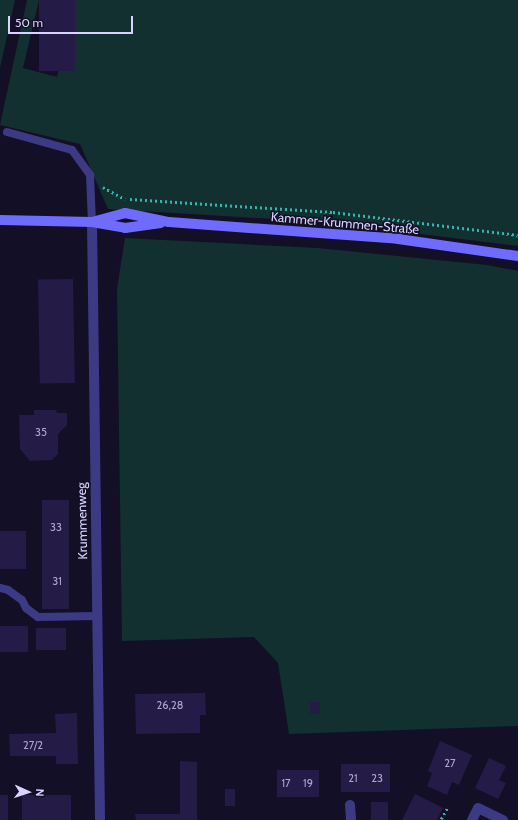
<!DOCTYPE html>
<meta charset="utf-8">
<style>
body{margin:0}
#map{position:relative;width:518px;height:820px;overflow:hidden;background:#130f26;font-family:Cabin,sans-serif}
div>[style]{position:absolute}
.green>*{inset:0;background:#12302f}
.building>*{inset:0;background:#241b47;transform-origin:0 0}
.path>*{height:2.5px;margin-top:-1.25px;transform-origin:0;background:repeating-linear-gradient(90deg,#2fb8b0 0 2px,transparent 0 5px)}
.lane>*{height:8px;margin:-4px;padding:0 4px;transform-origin:4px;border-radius:4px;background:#3d3a85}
.street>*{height:10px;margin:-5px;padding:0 5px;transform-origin:5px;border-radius:5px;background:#3d3a85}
.secondary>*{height:10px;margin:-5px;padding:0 5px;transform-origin:5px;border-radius:5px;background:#6f6bff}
span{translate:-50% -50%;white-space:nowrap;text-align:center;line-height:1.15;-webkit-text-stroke:3px #130f26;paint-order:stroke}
.number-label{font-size:11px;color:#aca6d1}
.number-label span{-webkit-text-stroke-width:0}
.street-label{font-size:13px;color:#d9d4ff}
.north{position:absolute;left:8px;top:772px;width:40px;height:40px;-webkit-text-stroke:3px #130f26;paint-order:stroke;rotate:93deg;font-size:11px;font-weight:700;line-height:16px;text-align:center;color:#d9d4ff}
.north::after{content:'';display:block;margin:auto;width:14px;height:18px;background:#d9d4ff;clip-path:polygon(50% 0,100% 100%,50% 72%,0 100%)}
.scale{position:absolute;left:8px;top:16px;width:125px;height:18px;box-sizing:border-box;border:2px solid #d9d4ff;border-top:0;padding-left:5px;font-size:12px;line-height:14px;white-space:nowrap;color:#d9d4ff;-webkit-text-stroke:3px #130f26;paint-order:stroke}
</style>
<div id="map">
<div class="green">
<div style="clip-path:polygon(0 0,15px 0,0 68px)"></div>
<div style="clip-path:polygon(27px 0,39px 0,23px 68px,57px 77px,75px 0,518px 0,518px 246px,323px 222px,108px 209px,80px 144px,0 125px)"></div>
<div style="clip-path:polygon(125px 238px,318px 248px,487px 265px,518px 271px,518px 726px,289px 734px,278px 663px,254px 637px,122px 641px,117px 289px)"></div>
</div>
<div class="building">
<div style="left:39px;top:0;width:36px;height:71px"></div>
<div style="left:73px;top:279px;width:104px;height:35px;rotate:89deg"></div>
<div style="clip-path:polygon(34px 410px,56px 410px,57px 413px,67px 413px,67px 425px,58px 434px,58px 454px,52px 460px,30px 461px,20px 449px,19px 415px,34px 415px)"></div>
<div style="left:42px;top:500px;width:27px;height:109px"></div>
<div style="left:0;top:531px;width:26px;height:38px"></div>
<div style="left:28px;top:626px;width:26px;height:28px;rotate:90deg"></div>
<div style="left:36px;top:628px;width:30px;height:22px"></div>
<div style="clip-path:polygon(205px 693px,206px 715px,200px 715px,200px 733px,136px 734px,135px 694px)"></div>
<div style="left:320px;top:702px;width:12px;height:10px;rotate:90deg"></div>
<div style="clip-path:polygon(77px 713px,78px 764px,56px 764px,56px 756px,10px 756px,9px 734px,56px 733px,55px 714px)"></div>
<div style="clip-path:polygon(440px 741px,472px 755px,459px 785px,452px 782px,447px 795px,427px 786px,432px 773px,428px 771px)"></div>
<div style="clip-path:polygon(489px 758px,506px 766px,499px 780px,506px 783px,498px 799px,475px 788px)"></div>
<div style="clip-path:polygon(180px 761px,197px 762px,197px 820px,136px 820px,135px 814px,180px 814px)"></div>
<div style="left:341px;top:764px;width:49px;height:28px"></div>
<div style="left:277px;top:770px;width:42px;height:27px"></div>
<div style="left:235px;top:789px;width:17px;height:10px;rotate:90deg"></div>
<div style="clip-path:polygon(415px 794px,443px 808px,437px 820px,402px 820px)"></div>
<div style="left:0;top:795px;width:8px;height:25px"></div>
<div style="left:22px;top:795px;width:49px;height:25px"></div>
<div style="left:371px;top:802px;width:17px;height:18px"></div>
</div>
<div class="path">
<div style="left:103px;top:187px;width:25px;rotate:29deg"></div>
<div style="left:130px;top:199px;width:203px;rotate:3.7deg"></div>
<div style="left:333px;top:212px;width:186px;rotate:7.1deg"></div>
<div style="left:441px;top:819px;width:14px;rotate:-60deg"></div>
</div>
<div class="lane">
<div style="left:7px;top:132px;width:67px;rotate:15.5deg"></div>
<div style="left:72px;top:150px;width:31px;rotate:54deg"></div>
<div style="left:90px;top:175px;width:47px;rotate:87.6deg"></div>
<div style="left:0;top:588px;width:8px;rotate:14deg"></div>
<div style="left:8px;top:590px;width:17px;rotate:36deg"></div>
<div style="left:22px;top:600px;width:9px;rotate:63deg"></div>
<div style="left:26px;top:608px;width:15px;rotate:37deg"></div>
<div style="left:38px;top:617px;width:59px;rotate:-1deg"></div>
</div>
<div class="street">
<div style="left:92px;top:222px;width:598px;rotate:89.23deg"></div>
<div style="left:350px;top:805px;width:15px;rotate:86deg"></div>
<div style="left:472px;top:820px;width:13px;rotate:-63deg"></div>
<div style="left:478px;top:808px;width:28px;rotate:26deg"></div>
</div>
<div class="secondary">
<div style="left:0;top:220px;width:92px;rotate:1.2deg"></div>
<div style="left:92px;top:222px;width:34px;rotate:10deg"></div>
<div style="left:125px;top:228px;width:36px;rotate:-8deg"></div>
<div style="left:92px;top:222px;width:34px;rotate:-15deg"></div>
<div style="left:125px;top:213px;width:45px;rotate:11.6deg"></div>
<div style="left:169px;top:222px;width:230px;rotate:4.2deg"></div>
<div style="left:398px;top:239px;width:121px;rotate:8.1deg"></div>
</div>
<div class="number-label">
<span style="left:41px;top:432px">35</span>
<span style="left:56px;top:527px">33</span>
<span style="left:57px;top:581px">31</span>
<span style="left:170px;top:705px">26,28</span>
<span style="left:33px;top:745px">27/2</span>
<span style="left:450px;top:763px">27</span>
<span style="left:353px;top:778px">21</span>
<span style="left:377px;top:778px">23</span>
<span style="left:286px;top:783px">17</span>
<span style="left:308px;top:783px">19</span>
</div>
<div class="street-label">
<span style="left:345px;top:223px;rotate:5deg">Kammer-Krummen-Straße</span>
<span style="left:82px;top:521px;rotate:-91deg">Krummenweg</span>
</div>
<div class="north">N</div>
<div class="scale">50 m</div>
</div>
